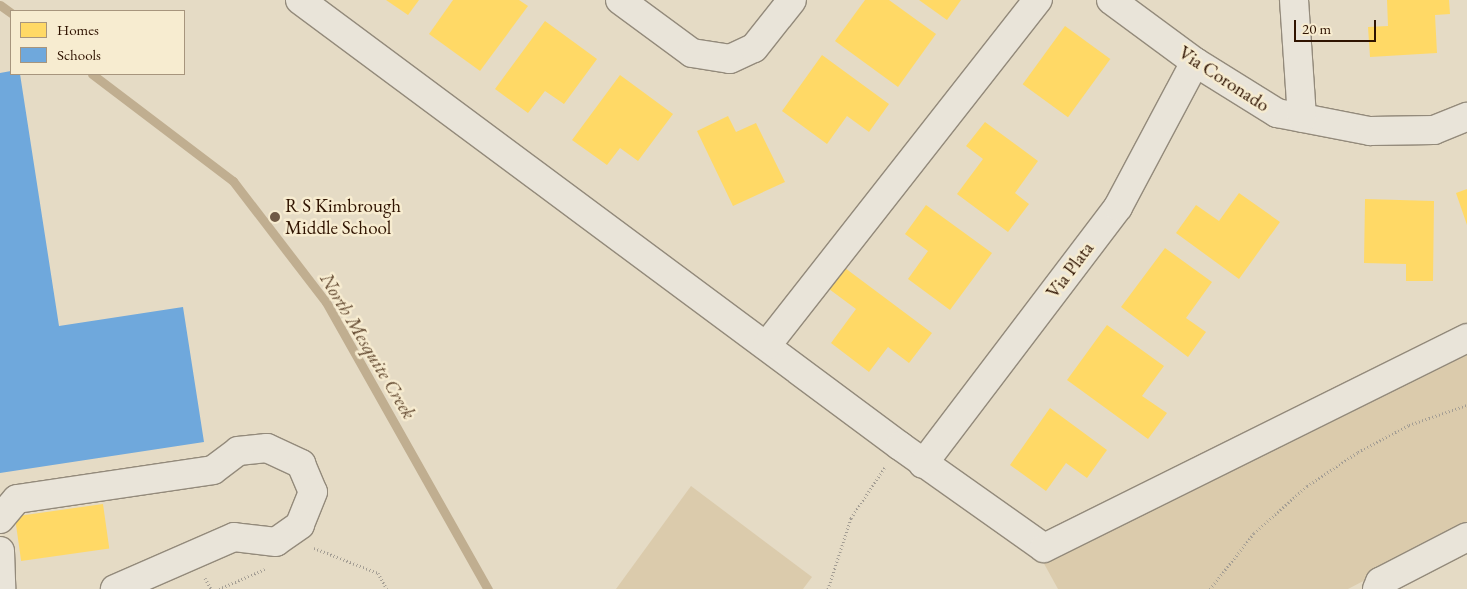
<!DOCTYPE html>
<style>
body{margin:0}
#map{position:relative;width:1467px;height:589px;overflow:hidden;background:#e5dbc5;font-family:"EB Garamond",serif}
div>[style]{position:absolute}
.green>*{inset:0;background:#dbcbac}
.homes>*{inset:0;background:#ffd966;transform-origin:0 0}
.schools>*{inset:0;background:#6fa8dc}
.stream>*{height:9px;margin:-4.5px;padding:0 4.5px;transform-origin:4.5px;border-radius:4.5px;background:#c0ae90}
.path>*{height:3px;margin-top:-1.5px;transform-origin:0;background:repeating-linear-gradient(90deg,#a49e94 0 1px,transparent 0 3.5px)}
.roads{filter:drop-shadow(1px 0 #938a7b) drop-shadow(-1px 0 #938a7b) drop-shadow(0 1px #938a7b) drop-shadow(0 -1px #938a7b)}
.minor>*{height:28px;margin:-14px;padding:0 14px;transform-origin:14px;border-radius:14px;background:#e9e4d9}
.dots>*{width:14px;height:14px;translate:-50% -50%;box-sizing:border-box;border:2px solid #f7ecd0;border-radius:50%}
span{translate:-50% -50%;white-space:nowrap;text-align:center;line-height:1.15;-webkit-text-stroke:5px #f7ecd0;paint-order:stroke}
.street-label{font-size:19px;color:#2f1300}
.poi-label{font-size:19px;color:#2f1300}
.left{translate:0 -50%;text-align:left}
.water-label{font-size:20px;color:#634930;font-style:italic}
.legend{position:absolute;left:10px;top:10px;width:175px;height:65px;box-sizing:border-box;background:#f7ecd0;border:1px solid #a7957d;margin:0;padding:6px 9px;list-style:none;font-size:15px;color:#2f1300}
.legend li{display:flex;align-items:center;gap:10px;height:25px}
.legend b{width:25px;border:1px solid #a7957d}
.scale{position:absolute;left:1294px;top:20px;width:82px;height:22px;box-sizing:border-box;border:2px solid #2f1300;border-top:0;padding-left:6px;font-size:15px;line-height:18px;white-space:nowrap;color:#2f1300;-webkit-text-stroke:4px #f7ecd0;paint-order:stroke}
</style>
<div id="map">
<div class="green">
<div style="clip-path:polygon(1467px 351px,1467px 527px,1348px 589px,1058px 589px,1042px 560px)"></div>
<div style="clip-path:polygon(691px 486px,812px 577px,803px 589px,616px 589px)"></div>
</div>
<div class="homes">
<div style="clip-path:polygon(386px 0,419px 0,408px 15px)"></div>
<div style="clip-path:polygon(453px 0,519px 0,528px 6px,480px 71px,429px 34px)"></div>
<div style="clip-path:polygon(865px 0,889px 0,936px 34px,898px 87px,835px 41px)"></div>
<div style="clip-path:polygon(919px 0,961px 0,947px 20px)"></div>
<div style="clip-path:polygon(1387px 0,1449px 0,1450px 14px,1435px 15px,1437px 53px,1370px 57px,1368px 27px,1388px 26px)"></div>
<div style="clip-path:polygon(545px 21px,597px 59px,564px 104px,545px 91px,528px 113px,495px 89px)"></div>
<div style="left:1065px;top:26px;width:56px;height:72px;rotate:36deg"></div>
<div style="clip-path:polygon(822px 55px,889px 104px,869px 132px,847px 116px,827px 144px,782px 111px)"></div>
<div style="clip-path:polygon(620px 75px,673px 114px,638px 161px,620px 148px,607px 165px,572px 140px)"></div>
<div style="clip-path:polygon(728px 116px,736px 132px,756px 123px,785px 182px,733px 206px,697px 131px)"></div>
<div style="clip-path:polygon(985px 122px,1038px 161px,1015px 193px,1029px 204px,1008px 232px,957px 194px,983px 159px,966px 146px)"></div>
<div style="clip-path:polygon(1467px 189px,1467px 225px,1456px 193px)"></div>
<div style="clip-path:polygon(1239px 193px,1280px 222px,1239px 279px,1176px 233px,1196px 205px,1219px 221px)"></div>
<div style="clip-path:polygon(1365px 199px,1434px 201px,1433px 281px,1406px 281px,1406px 264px,1364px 263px)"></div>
<div style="clip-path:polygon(926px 205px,992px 253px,950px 310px,908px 279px,928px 251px,905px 234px)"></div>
<div style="clip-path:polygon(1165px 248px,1212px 282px,1186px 318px,1206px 332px,1188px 357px,1121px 307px)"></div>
<div style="clip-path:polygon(845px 268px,932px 333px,909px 363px,888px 347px,869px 372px,831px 343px,856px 309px,829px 289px)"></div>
<div style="clip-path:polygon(1107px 325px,1164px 366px,1142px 396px,1167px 413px,1148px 439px,1067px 380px)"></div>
<div style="clip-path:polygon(1050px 408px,1107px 450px,1087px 478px,1066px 463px,1046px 491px,1010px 465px)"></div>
<div style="left:103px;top:504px;width:45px;height:89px;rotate:82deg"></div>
</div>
<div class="schools">
<div style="clip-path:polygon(11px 71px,11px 74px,20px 74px,59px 326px,183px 307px,204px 442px,0 473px,0 73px)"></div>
</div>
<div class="stream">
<div style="left:0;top:5px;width:14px;rotate:36deg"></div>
<div style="left:92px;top:74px;width:177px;rotate:37.2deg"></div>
<div style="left:233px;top:181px;width:153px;rotate:52.5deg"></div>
<div style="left:326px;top:302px;width:330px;rotate:60.6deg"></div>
</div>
<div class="path">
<div style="left:314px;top:548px;width:69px;rotate:21.3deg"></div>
<div style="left:378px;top:573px;width:18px;rotate:61deg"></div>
<div style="left:205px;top:578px;width:13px;rotate:61deg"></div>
<div style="left:219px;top:589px;width:50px;rotate:-23.5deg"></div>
<div style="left:828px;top:589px;width:75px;rotate:-72.1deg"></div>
<div style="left:851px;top:518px;width:61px;rotate:-56.3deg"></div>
<div style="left:1210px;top:589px;width:71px;rotate:-51.8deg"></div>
<div style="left:1254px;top:533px;width:71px;rotate:-41.6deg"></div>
<div style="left:1307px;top:486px;width:61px;rotate:-33.7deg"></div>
<div style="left:1358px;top:452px;width:58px;rotate:-27.9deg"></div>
<div style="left:1409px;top:425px;width:61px;rotate:-19deg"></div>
</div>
<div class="roads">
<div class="minor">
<div style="left:300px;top:0;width:748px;rotate:36.62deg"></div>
<div style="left:900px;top:446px;width:176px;rotate:35.3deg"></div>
<div style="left:1044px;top:548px;width:472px;rotate:-26.4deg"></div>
<div style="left:620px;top:0;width:89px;rotate:36.4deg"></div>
<div style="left:692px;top:53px;width:38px;rotate:9deg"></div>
<div style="left:730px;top:59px;width:26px;rotate:-25deg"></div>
<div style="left:754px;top:48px;width:61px;rotate:-51.6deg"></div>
<div style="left:1111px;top:0;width:104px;rotate:36.4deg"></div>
<div style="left:1195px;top:62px;width:97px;rotate:31.9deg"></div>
<div style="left:1277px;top:113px;width:95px;rotate:11deg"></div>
<div style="left:1370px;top:131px;width:64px;rotate:-0.9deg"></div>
<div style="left:1434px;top:130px;width:35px;rotate:-22deg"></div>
<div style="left:1294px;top:0;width:118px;rotate:86.1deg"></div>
<div style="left:767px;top:345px;width:439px;rotate:-51.9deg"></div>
<div style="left:923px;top:464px;width:323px;rotate:-52.8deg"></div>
<div style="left:1118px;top:207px;width:164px;rotate:-62deg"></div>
<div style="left:0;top:519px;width:26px;rotate:-50deg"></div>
<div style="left:17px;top:499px;width:198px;rotate:-8.4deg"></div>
<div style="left:213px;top:470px;width:31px;rotate:-37deg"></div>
<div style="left:238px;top:451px;width:29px;rotate:-6deg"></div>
<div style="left:267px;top:448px;width:38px;rotate:25deg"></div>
<div style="left:301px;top:464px;width:30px;rotate:67deg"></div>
<div style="left:313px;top:492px;width:35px;rotate:112deg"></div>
<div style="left:300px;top:525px;width:29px;rotate:145deg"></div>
<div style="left:276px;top:542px;width:42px;rotate:-173.2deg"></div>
<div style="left:234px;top:537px;width:130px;rotate:156.4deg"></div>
<div style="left:0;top:551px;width:38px;rotate:88deg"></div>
<div style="left:1377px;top:589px;width:8px;rotate:-67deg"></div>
<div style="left:1380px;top:582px;width:98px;rotate:-27.3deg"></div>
</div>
</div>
<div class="dots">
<div style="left:275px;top:217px;background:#6f5945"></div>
</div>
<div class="street-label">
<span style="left:1224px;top:79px;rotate:33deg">Via Coronado</span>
<span style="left:1070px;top:270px;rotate:-53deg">Via Plata</span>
</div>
<div class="poi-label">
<span class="left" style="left:285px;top:217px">R S Kimbrough<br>Middle School</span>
</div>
<div class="water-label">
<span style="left:368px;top:346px;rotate:59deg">North Mesquite Creek</span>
</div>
<ul class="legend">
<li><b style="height:14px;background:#ffd966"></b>Homes</li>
<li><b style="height:14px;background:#6fa8dc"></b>Schools</li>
</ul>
<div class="scale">20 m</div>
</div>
